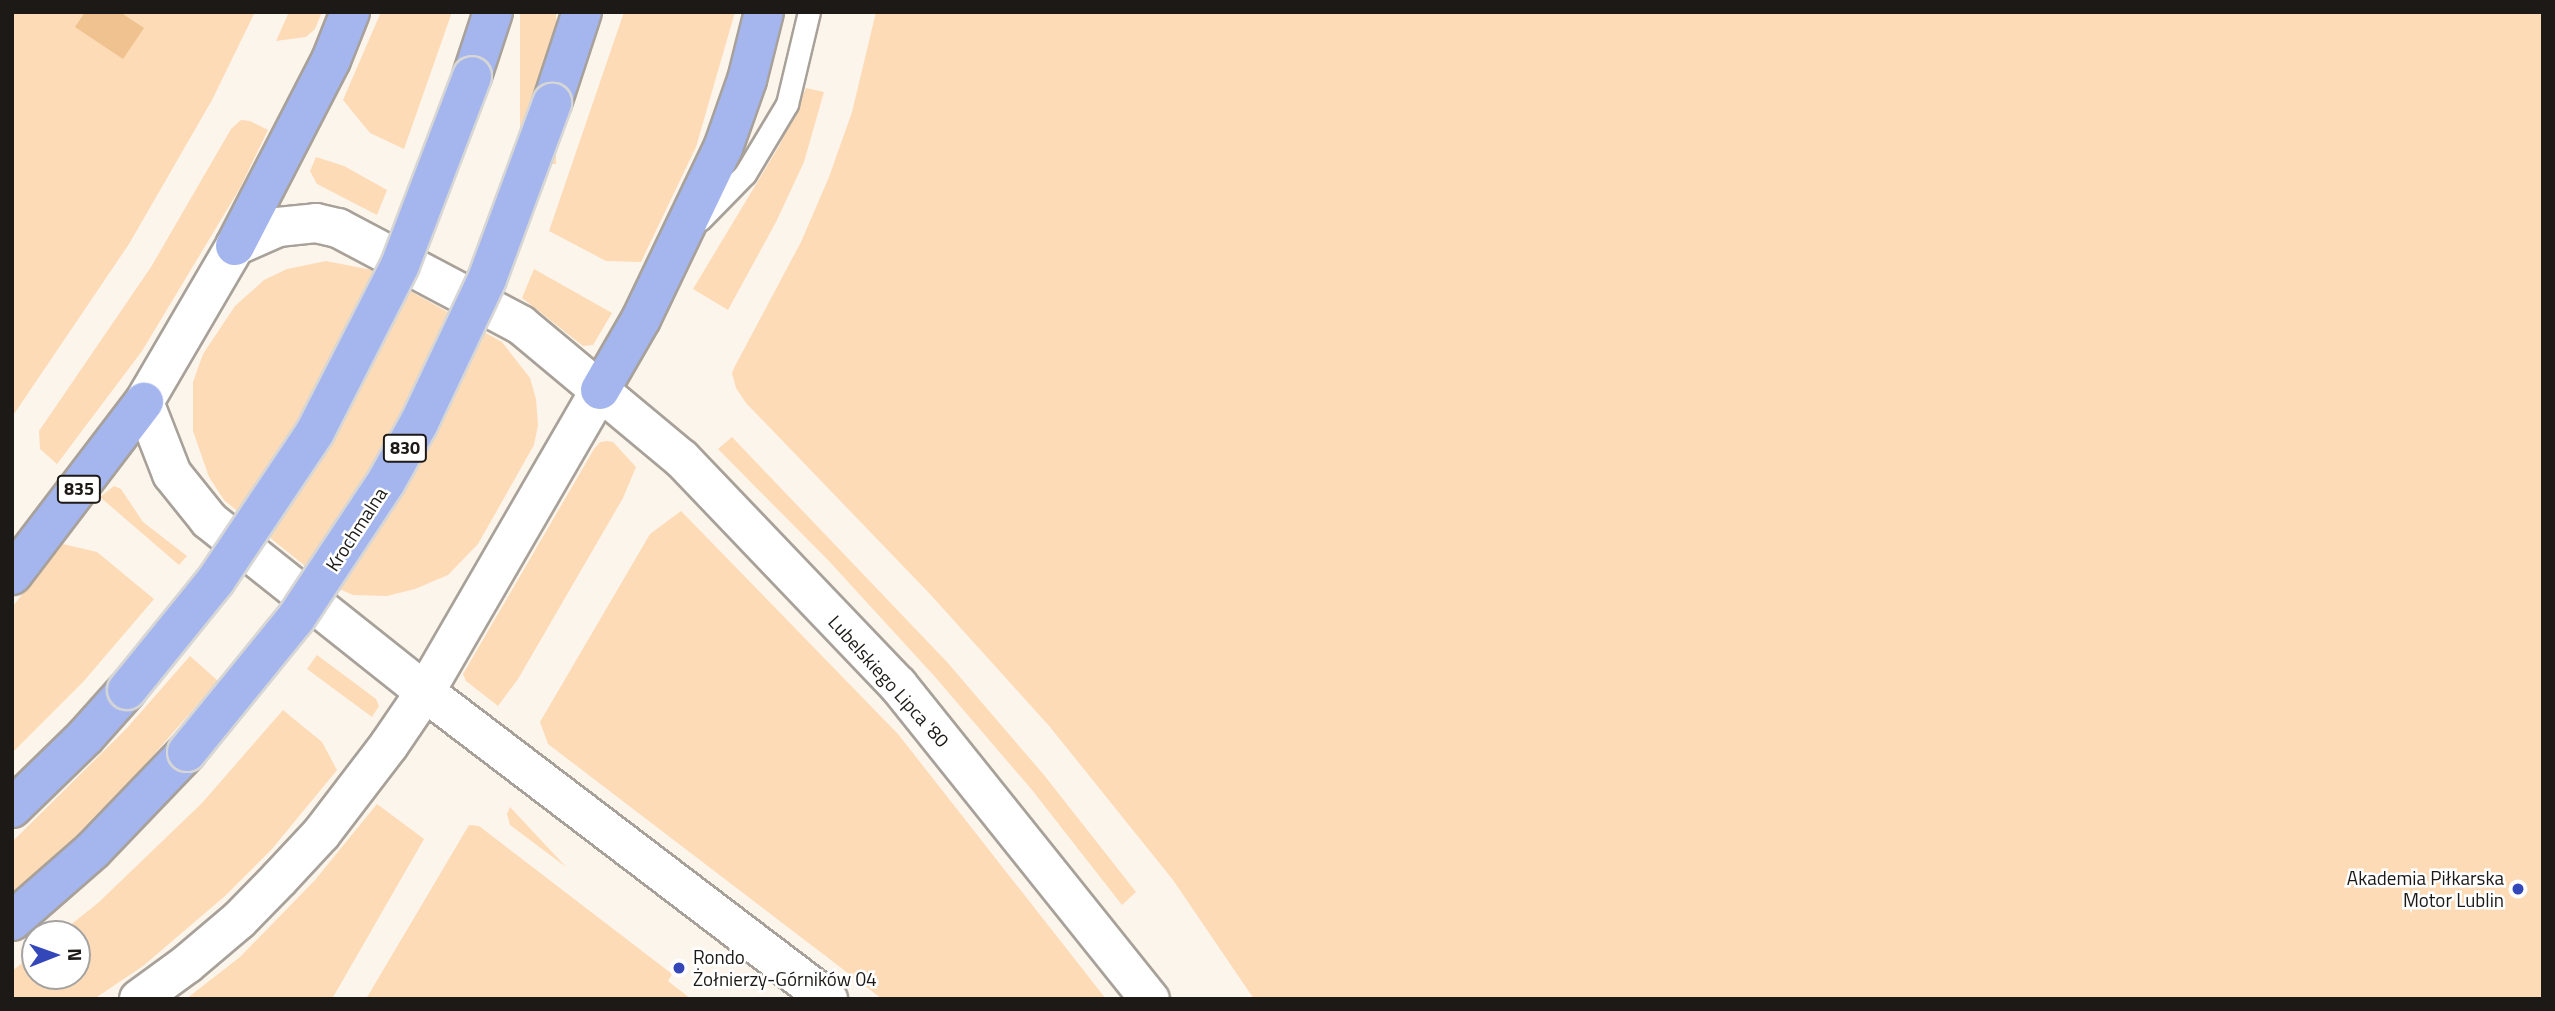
<!DOCTYPE html>
<meta charset="utf-8">
<style>
body{margin:0}
#map{position:relative;width:2555px;height:1011px;overflow:hidden;background:#fcf5ec;font-family:"Titillium Web",sans-serif}
div>[style]{position:absolute}
.green>*{inset:0;background:#fddbb6;transform-origin:0 0}
.building>*{inset:0;background:#efc28f}
.roads{filter:drop-shadow(2px 0 #a8a199) drop-shadow(-2px 0 #a8a199) drop-shadow(0 2px #a8a199) drop-shadow(0 -2px #a8a199)}
.lane>*{height:21px;margin:-10.5px;padding:0 10.5px;transform-origin:10.5px;border-radius:10.5px;background:#fff}
.secondary>*{height:38px;margin:-19px;padding:0 19px;transform-origin:19px;border-radius:19px;background:#fff}
.primary>*{height:38px;margin:-19px;padding:0 19px;transform-origin:19px;border-radius:19px;background:#a5b5ee}
.bridges{filter:drop-shadow(2px 0 #d6d6d5) drop-shadow(-2px 0 #d6d6d5) drop-shadow(0 2px #d6d6d5) drop-shadow(0 -2px #d6d6d5)}
.primary-bridge>*{height:38px;margin:-19px;padding:0 19px;transform-origin:19px;border-radius:19px;background:#a5b5ee}
.dots>*{width:19px;height:19px;translate:-50% -50%;box-sizing:border-box;border:4px solid #fff;border-radius:50%}
span{translate:-50% -50%;white-space:nowrap;text-align:center;line-height:1.15;-webkit-text-stroke:5px #fff;paint-order:stroke}
.shield-label span{padding:2px 5px;background:#fff;border:2px solid;border-radius:5px;-webkit-text-stroke-width:0}
.shield-label{font-size:18px;color:#1c1916;font-weight:700}
.street-label{font-size:19px;color:#1c1916}
.poi-label{font-size:19px;color:#1c1916}
.right{translate:-100% -50%;text-align:right}
.left{translate:0 -50%;text-align:left}
.frame{position:absolute;inset:0;border:14px solid #1c1916;pointer-events:none}
.north{position:absolute;left:21px;top:920px;width:70px;height:70px;box-sizing:border-box;background:#fff;border:2px solid #a4a3a2;border-radius:50%;rotate:89deg;font-size:19px;font-weight:700;line-height:28px;text-align:center;color:#1c1916}
.north::after{content:'';display:block;margin:auto;width:24px;height:32px;background:#3447b9;clip-path:polygon(50% 0,100% 100%,50% 72%,0 100%)}
</style>
<div id="map">
<div class="green">
<div style="clip-path:polygon(12px 12px,255px 12px,212px 100px,129px 244px,12px 417px)"></div>
<div style="clip-path:polygon(289px 12px,322px 12px,315px 29px,306px 37px,276px 41px)"></div>
<div style="clip-path:polygon(381px 12px,452px 12px,404px 149px,370px 133px,343px 100px)"></div>
<div style="left:520px;top:12px;width:36px;height:152px"></div>
<div style="clip-path:polygon(624px 12px,735px 12px,696px 147px,641px 262px,606px 261px,549px 231px)"></div>
<div style="clip-path:polygon(876px 12px,2543px 12px,2543px 999px,1254px 999px,1173px 880px,1050px 727px,929px 593px,746px 403px,736px 388px,732px 373px,735px 366px,801px 242px,829px 177px,852px 112px)"></div>
<div style="clip-path:polygon(806px 88px,824px 92px,804px 162px,776px 222px,728px 310px,693px 289px,779px 146px)"></div>
<div style="clip-path:polygon(241px 120px,250px 121px,268px 130px,240px 188px,142px 351px,57px 464px,40px 449px,39px 431px,151px 267px,231px 129px)"></div>
<div style="clip-path:polygon(316px 157px,344px 166px,387px 190px,377px 215px,317px 184px,310px 171px)"></div>
<div style="clip-path:polygon(326px 261px,372px 270px,502px 342px,530px 378px,536px 399px,538px 425px,534px 445px,478px 544px,448px 575px,415px 589px,387px 596px,353px 595px,326px 583px,242px 515px,224px 500px,209px 477px,193px 431px,193px 382px,203px 354px,235px 306px,264px 280px,287px 269px)"></div>
<div style="clip-path:polygon(534px 269px,612px 313px,593px 345px,583px 346px,522px 298px)"></div>
<div style="clip-path:polygon(732px 437px,947px 662px,1044px 775px,1136px 892px,1122px 905px,1032px 790px,936px 678px,828px 560px,718px 449px)"></div>
<div style="clip-path:polygon(607px 441px,613px 442px,636px 467px,623px 498px,518px 679px,498px 706px,466px 681px,463px 674px,594px 449px,600px 442px)"></div>
<div style="clip-path:polygon(114px 486px,121px 489px,143px 522px,187px 556px,179px 565px,100px 497px)"></div>
<div style="clip-path:polygon(681px 511px,898px 734px,1106px 999px,882px 999px,548px 744px,540px 722px,650px 534px)"></div>
<div style="clip-path:polygon(63px 544px,97px 552px,154px 599px,83px 682px,12px 753px,12px 607px)"></div>
<div style="clip-path:polygon(317px 655px,376px 699px,379px 706px,372px 717px,307px 669px)"></div>
<div style="clip-path:polygon(190px 656px,218px 681px,144px 766px,70px 842px,12px 893px,12px 842px,127px 728px)"></div>
<div style="clip-path:polygon(283px 710px,322px 742px,337px 770px,272px 849px,225px 896px,143px 966px,94px 999px,12px 999px,12px 971px,35px 953px,35px 976px,77px 976px,77px 934px,59px 934px,98px 903px,202px 803px)"></div>
<div style="clip-path:polygon(377px 804px,424px 839px,332px 999px,186px 999px,240px 957px,315px 880px)"></div>
<div style="clip-path:polygon(510px 807px,566px 867px,510px 825px,507px 814px)"></div>
<div style="clip-path:polygon(469px 825px,479px 826px,672px 974px,668px 981px,691px 999px,366px 999px)"></div>
</div>
<div class="building">
<div style="clip-path:polygon(85px 12px,120px 12px,144px 28px,123px 59px,75px 27px)"></div>
</div>
<div class="roads">
<div class="lane">
<div style="left:700px;top:220px;width:64px;rotate:-45.6deg"></div>
<div style="left:745px;top:174px;width:82px;rotate:-59deg"></div>
<div style="left:787px;top:104px;width:95px;rotate:-76.6deg"></div>
</div>
<div class="secondary">
<div style="left:139px;top:999px;width:59px;rotate:-36.1deg"></div>
<div style="left:187px;top:964px;width:68px;rotate:-40.2deg"></div>
<div style="left:239px;top:920px;width:57px;rotate:-45.7deg"></div>
<div style="left:279px;top:879px;width:62px;rotate:-47deg"></div>
<div style="left:321px;top:834px;width:112px;rotate:-52.6deg"></div>
<div style="left:389px;top:745px;width:64px;rotate:-55.8deg"></div>
<div style="left:425px;top:692px;width:349px;rotate:-59.9deg"></div>
<div style="left:828px;top:999px;width:507px;rotate:-142.7deg"></div>
<div style="left:425px;top:692px;width:276px;rotate:-141.5deg"></div>
<div style="left:209px;top:520px;width:59px;rotate:-128.8deg"></div>
<div style="left:172px;top:474px;width:77px;rotate:-111.3deg"></div>
<div style="left:144px;top:402px;width:181px;rotate:-59.7deg"></div>
<div style="left:235px;top:246px;width:47px;rotate:-23.8deg"></div>
<div style="left:278px;top:227px;width:38px;rotate:-6deg"></div>
<div style="left:316px;top:223px;width:23px;rotate:13deg"></div>
<div style="left:338px;top:228px;width:207px;rotate:27.9deg"></div>
<div style="left:521px;top:325px;width:209px;rotate:39.8deg"></div>
<div style="left:682px;top:459px;width:313px;rotate:46.3deg"></div>
<div style="left:898px;top:685px;width:403px;rotate:51.3deg"></div>
</div>
<div class="primary">
<div style="left:472px;top:76px;width:67px;rotate:-71.8deg"></div>
<div style="left:552px;top:103px;width:96px;rotate:-71.8deg"></div>
<div style="left:235px;top:246px;width:209px;rotate:-62.7deg"></div>
<div style="left:331px;top:60px;width:52px;rotate:-68.4deg"></div>
<div style="left:600px;top:390px;width:82px;rotate:-60deg"></div>
<div style="left:641px;top:319px;width:190px;rotate:-64.4deg"></div>
<div style="left:723px;top:148px;width:72px;rotate:-70.6deg"></div>
<div style="left:747px;top:80px;width:70px;rotate:-76deg"></div>
<div style="left:12px;top:575px;width:218px;rotate:-52.7deg"></div>
<div style="left:12px;top:808px;width:102px;rotate:-44.2deg"></div>
<div style="left:85px;top:737px;width:63px;rotate:-48.2deg"></div>
<div style="left:12px;top:921px;width:108px;rotate:-41.2deg"></div>
<div style="left:93px;top:850px;width:136px;rotate:-46.2deg"></div>
</div>
</div>
<div class="bridges">
<div class="primary-bridge">
<div style="left:127px;top:690px;width:141px;rotate:-51deg"></div>
<div style="left:216px;top:580px;width:178px;rotate:-56.2deg"></div>
<div style="left:315px;top:432px;width:187px;rotate:-63deg"></div>
<div style="left:400px;top:265px;width:202px;rotate:-69.1deg"></div>
<div style="left:187px;top:752px;width:173px;rotate:-50.9deg"></div>
<div style="left:296px;top:618px;width:163px;rotate:-56.5deg"></div>
<div style="left:386px;top:482px;width:68px;rotate:-60.8deg"></div>
<div style="left:419px;top:423px;width:159px;rotate:-64.7deg"></div>
<div style="left:487px;top:279px;width:188px;rotate:-69.7deg"></div>
</div>
</div>
<div class="dots">
<div style="left:2518px;top:889px;background:#3447b9"></div>
<div style="left:679px;top:968px;background:#3447b9"></div>
</div>
<div class="shield-label">
<span style="left:405px;top:448px">830</span>
<span style="left:79px;top:489px">835</span>
</div>
<div class="street-label">
<span style="left:356px;top:529px;rotate:-57deg">Krochmalna</span>
<span style="left:889px;top:681px;rotate:48deg">Lubelskiego Lipca '80</span>
</div>
<div class="poi-label">
<span class="right" style="left:2504px;top:889px">Akademia Piłkarska<br>Motor Lublin</span>
<span class="left" style="left:693px;top:968px">Rondo<br>Żołnierzy-Górników 04</span>
</div>
<div class="frame"></div>
<div class="north">N</div>
</div>
